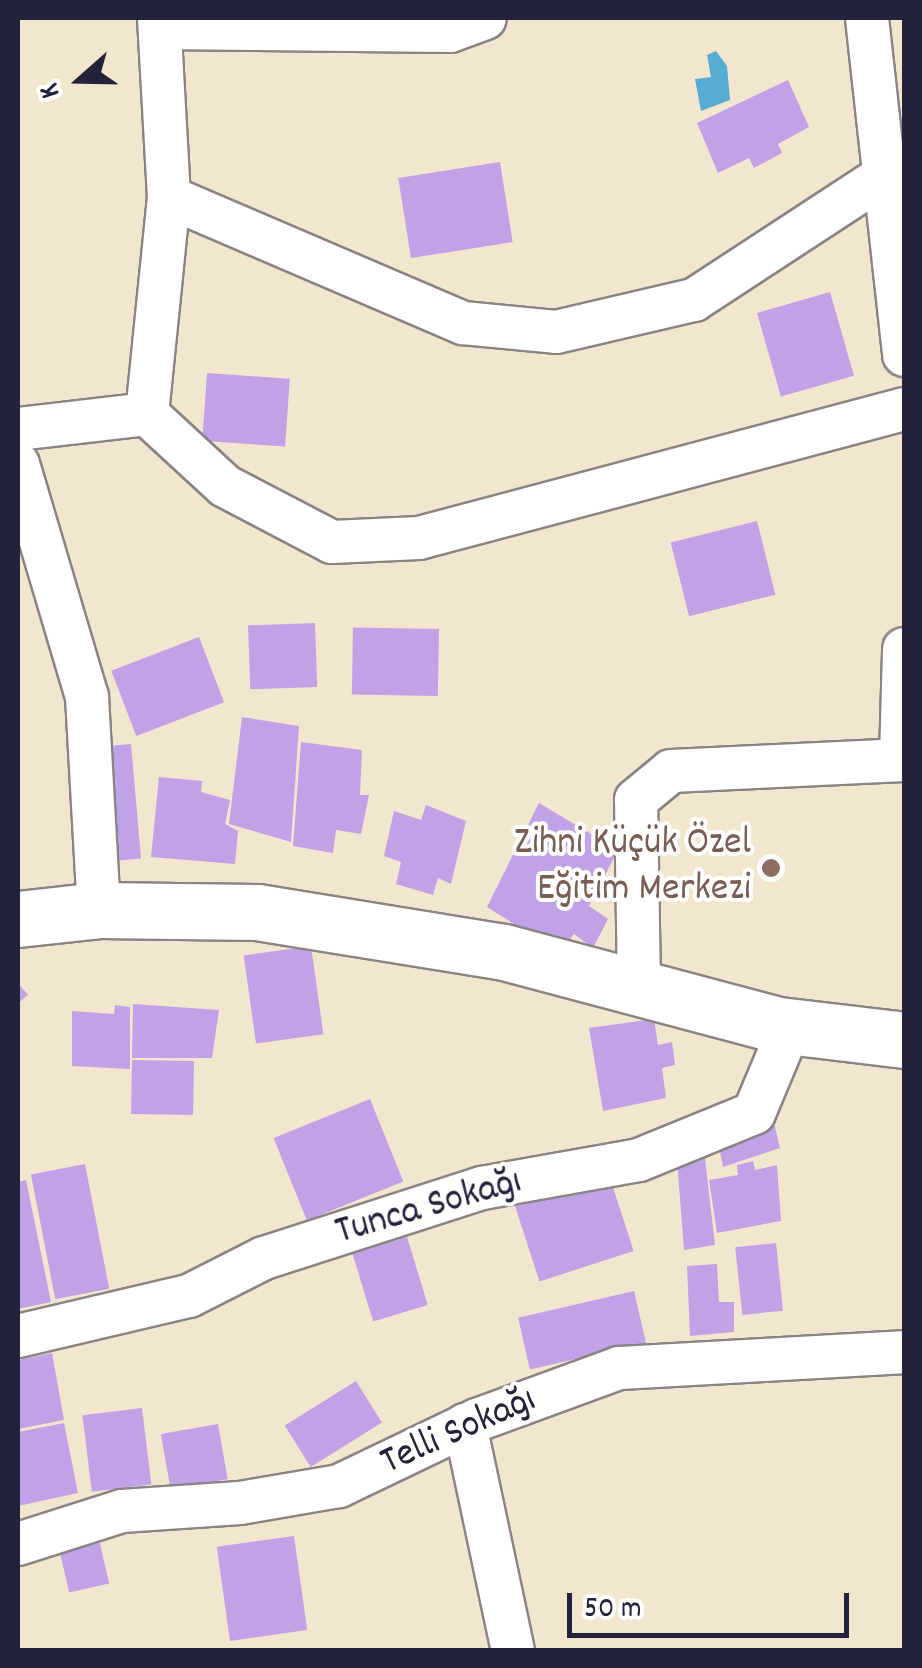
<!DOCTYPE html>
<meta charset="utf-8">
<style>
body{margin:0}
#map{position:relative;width:922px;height:1668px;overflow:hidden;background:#f3e6ce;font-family:Dekko,sans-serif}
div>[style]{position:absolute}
.water>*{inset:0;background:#57acd3}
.building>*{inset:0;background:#c0a3e7;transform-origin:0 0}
.roads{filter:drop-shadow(2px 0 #8a8484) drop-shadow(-2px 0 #8a8484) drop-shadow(0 2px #8a8484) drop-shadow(0 -2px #8a8484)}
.minor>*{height:42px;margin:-21px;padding:0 21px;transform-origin:21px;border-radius:21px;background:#fff}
.tertiary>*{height:55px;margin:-27.5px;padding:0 27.5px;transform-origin:27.5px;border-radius:27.5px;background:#fff}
.dots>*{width:28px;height:28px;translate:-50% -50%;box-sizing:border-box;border:5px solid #fff;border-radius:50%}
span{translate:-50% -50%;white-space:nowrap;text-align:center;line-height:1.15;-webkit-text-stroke:8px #fff;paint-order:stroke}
.education-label{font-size:40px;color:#785e54}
.right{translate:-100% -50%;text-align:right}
.street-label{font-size:40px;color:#22223b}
.frame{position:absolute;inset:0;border:20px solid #22223b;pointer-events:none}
.north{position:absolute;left:30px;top:30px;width:100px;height:100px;-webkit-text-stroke:8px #fff;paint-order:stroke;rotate:250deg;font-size:28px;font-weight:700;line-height:40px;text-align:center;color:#22223b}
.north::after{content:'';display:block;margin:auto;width:35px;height:45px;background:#22223b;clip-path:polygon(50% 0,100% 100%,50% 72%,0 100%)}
.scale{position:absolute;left:567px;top:1593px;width:282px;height:45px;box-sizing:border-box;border:5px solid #22223b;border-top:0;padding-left:12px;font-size:30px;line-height:35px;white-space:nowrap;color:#22223b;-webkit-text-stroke:8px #fff;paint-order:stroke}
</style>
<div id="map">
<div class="water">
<div style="clip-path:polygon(716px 51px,727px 66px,730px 100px,701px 111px,695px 79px,711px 77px,707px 55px)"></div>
</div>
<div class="building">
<div style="clip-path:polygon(788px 80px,809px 127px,778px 144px,782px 153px,754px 168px,749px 158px,718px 173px,697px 123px)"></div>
<div style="left:500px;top:162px;width:81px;height:103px;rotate:81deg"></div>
<div style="left:830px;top:292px;width:87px;height:76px;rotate:74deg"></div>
<div style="left:207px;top:373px;width:83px;height:68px;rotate:4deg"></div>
<div style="left:757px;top:521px;width:76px;height:89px;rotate:76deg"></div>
<div style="left:315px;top:623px;width:64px;height:67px;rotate:88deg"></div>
<div style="left:439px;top:629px;width:67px;height:86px;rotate:91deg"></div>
<div style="left:199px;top:637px;width:70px;height:94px;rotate:69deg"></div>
<div style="clip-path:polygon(242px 717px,299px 726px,291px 842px,229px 824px)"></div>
<div style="clip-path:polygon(301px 742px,362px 750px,360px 795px,369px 795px,361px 834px,336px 830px,333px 853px,293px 846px)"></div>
<div style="left:131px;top:744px;width:115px;height:38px;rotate:85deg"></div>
<div style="clip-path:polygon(159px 777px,202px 781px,201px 792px,230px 800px,225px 824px,238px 831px,235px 864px,151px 857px)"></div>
<div style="clip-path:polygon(539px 803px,618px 850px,589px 906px,608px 919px,593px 948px,574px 934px,560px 953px,487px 907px)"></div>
<div style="clip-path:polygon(426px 805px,466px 821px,451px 884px,438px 878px,433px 895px,396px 884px,401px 862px,384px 856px,394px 811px,421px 820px)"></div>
<div style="left:311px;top:946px;width:89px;height:68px;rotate:82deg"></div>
<div style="clip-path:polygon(18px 983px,28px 995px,18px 1003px)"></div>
<div style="clip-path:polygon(133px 1004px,219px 1010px,212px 1058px,132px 1058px)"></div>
<div style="clip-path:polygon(115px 1005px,130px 1007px,130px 1069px,72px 1066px,72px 1011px,114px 1014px)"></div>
<div style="clip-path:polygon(654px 1019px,658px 1045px,672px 1042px,675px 1065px,662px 1068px,666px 1098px,603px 1111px,589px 1028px)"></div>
<div style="left:132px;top:1060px;width:62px;height:54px;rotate:1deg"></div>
<div style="left:370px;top:1099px;width:89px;height:104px;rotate:68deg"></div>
<div style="clip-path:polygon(771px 1110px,780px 1148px,723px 1167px,716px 1131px)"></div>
<div style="clip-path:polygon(703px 1141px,715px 1245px,684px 1250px,676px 1147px)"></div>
<div style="clip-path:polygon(753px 1161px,755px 1170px,777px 1165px,781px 1221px,717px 1233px,709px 1180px,738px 1175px,737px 1165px)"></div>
<div style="left:85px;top:1164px;width:127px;height:55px;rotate:79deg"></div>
<div style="left:608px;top:1172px;width:83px;height:99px;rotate:72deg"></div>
<div style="clip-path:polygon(26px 1180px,51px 1302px,18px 1309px,18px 1182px)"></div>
<div style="left:407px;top:1237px;width:71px;height:57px;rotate:73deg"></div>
<div style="left:776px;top:1243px;width:68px;height:41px;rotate:84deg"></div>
<div style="clip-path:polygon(717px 1264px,719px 1302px,734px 1302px,734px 1332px,690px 1336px,687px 1266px)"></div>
<div style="left:634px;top:1291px;width:53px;height:119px;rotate:77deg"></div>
<div style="clip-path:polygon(52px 1353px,64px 1420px,18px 1429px,18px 1360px)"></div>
<div style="left:356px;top:1381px;width:49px;height:84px;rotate:58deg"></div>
<div style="left:142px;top:1408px;width:77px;height:60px;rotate:83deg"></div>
<div style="clip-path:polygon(64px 1423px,78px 1493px,18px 1506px,18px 1432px)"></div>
<div style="left:218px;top:1424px;width:56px;height:58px;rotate:80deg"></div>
<div style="left:95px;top:1522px;width:63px;height:41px;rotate:77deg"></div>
<div style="left:294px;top:1536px;width:95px;height:78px;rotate:82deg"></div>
</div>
<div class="roads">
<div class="minor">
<div style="left:867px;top:18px;width:339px;rotate:83.7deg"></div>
<div style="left:160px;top:28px;width:290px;rotate:0.6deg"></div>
<div style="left:450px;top:31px;width:37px;rotate:-20deg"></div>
<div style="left:169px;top:197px;width:320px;rotate:23.2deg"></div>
<div style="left:463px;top:323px;width:93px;rotate:5.5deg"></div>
<div style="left:556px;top:332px;width:142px;rotate:-13.1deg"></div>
<div style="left:694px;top:300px;width:232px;rotate:-33.2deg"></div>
<div style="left:888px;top:173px;width:16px;rotate:-4deg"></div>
<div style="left:147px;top:414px;width:106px;rotate:42.7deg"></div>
<div style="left:225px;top:486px;width:121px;rotate:27.6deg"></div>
<div style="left:332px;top:542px;width:87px;rotate:-2.6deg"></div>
<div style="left:419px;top:538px;width:502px;rotate:-14.89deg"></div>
<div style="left:18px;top:429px;width:130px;rotate:-6.6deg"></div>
<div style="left:147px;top:414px;width:218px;rotate:-84.2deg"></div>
<div style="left:169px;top:197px;width:179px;rotate:-93.2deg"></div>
<div style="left:18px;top:464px;width:243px;rotate:73.5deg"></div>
<div style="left:87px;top:697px;width:213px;rotate:86.8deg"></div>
<div style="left:901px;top:759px;width:110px;rotate:-88.4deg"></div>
<div style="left:639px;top:988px;width:188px;rotate:-90.9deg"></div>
<div style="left:636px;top:800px;width:45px;rotate:-39.6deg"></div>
<div style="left:671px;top:771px;width:233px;rotate:-2.7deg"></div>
<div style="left:18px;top:1336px;width:176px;rotate:-13.2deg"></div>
<div style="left:189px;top:1296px;width:84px;rotate:-26.9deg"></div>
<div style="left:264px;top:1258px;width:229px;rotate:-17.8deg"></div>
<div style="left:482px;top:1188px;width:159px;rotate:-10.1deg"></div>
<div style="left:639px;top:1160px;width:124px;rotate:-22.2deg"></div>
<div style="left:754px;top:1113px;width:93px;rotate:-67.3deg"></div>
<div style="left:465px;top:1425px;width:230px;rotate:78deg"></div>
<div style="left:18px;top:1544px;width:109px;rotate:-17.6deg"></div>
<div style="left:122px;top:1511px;width:118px;rotate:-3.9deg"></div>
<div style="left:240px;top:1503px;width:100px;rotate:-9.7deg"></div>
<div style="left:339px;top:1486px;width:153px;rotate:-25.6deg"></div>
<div style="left:477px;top:1420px;width:151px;rotate:-20.1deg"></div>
<div style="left:619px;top:1368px;width:285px;rotate:-3.2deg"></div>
</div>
<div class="tertiary">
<div style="left:18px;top:919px;width:81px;rotate:-6.3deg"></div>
<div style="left:99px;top:910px;width:158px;rotate:0.7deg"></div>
<div style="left:257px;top:912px;width:250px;rotate:9.2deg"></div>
<div style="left:504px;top:952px;width:285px;rotate:14.9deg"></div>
<div style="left:779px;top:1025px;width:126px;rotate:6.8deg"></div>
</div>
</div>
<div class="dots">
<div style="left:771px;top:868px;background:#8d6e63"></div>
</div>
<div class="education-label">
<span class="right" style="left:751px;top:868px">Zihni Küçük Özel<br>Eğitim Merkezi</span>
</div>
<div class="street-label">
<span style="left:429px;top:1209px;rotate:-16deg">Tunca Sokağı</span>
<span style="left:459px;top:1433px;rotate:-24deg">Telli Sokağı</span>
</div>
<div class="frame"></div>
<div class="north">K</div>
<div class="scale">50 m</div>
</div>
